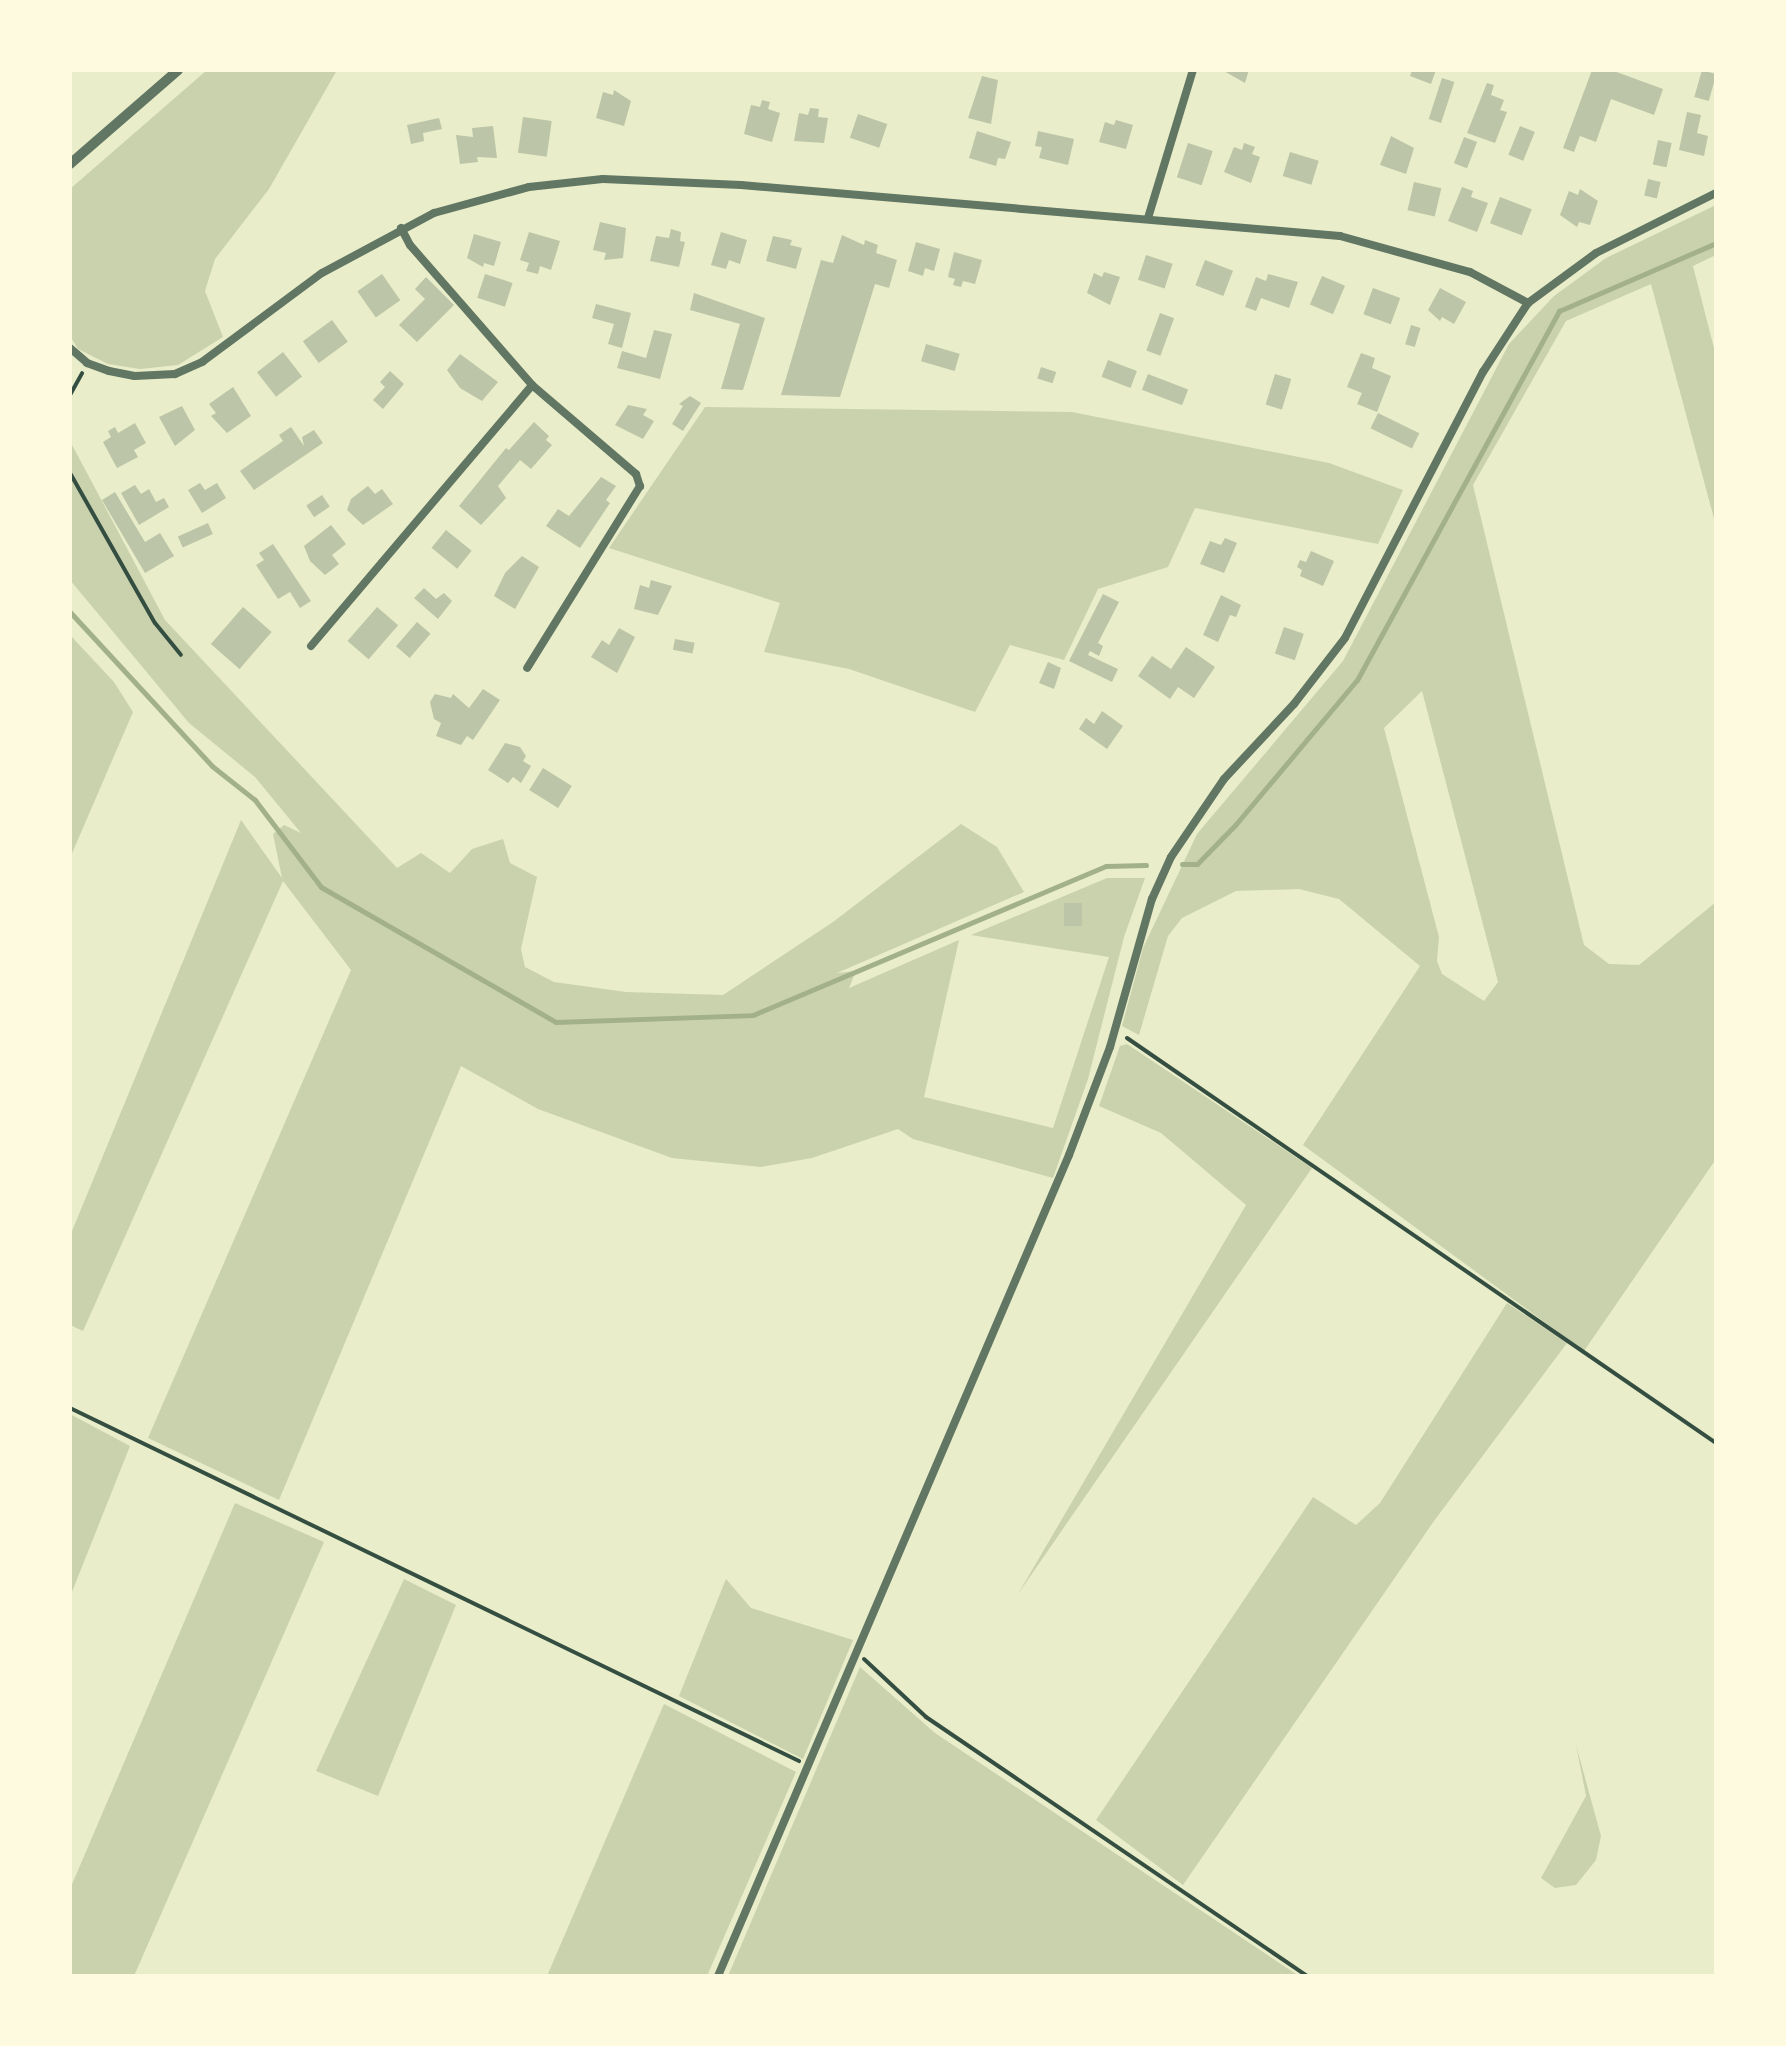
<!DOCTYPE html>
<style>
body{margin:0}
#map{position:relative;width:1786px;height:2046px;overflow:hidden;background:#e9edc9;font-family:"Space Grotesk",sans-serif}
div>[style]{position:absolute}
.green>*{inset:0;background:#cad2ad}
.stream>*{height:5px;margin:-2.5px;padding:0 2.5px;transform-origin:2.5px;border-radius:2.5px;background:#a3b18a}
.building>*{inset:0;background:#bcc5a7;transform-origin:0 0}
.path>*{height:4px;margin:-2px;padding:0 2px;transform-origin:2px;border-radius:2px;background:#344e41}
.minor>*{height:8px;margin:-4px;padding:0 4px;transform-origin:4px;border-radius:4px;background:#617663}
.tertiary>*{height:10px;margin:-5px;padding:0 5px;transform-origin:5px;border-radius:5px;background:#617663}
span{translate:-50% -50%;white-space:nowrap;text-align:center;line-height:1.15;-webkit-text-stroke:10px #fefae0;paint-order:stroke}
.frame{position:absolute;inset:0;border:72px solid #fefae0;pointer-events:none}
</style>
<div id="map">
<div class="green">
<div style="clip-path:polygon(207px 70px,337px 70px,269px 189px,215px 259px,205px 291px,223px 337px,178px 365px,140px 369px,108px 364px,78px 349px,70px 336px,70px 189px)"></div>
<div style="clip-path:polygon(evenodd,1716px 205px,1716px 255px,1693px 266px,1716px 356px,1716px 526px,1651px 284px,1566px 321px,1473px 485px,1584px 945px,1609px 964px,1639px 965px,1716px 902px,1716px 1159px,1584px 1351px,1303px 1145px,1420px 966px,1339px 899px,1299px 889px,1236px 891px,1182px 918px,1168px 936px,1139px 1035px,1122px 1026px,1143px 948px,1197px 834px,1343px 661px,1509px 344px,1554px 296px,1606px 258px,1716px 205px,1422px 691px,1498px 982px,1484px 1001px,1442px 974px,1437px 961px,1439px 937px,1384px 728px,1422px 691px)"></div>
<div style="clip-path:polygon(705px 407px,1072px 412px,1329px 463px,1403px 490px,1378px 544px,1195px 508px,1168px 567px,1098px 589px,1064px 660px,1010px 645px,975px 712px,849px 669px,764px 652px,780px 603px,609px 548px)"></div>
<div style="clip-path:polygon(70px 441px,165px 620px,397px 868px,421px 853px,450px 873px,472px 849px,503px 839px,510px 863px,537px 877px,521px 949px,525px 967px,554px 982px,626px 992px,723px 995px,833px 922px,961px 824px,997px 847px,1024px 892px,837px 973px,856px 971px,849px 988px,959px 940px,924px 1097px,1053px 1128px,1109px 957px,971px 935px,1107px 878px,1145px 878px,1124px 937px,1088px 1079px,1053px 1178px,913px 1139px,898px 1129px,812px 1158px,761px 1167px,672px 1158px,538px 1109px,461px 1066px,279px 1500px,148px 1438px,351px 970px,283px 881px,83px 1331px,70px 1325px,70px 1236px,241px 820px,282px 878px,273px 834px,284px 825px,301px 833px,255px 777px,189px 723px,70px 580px)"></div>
<div style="clip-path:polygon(70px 635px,114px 682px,133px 712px,70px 858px)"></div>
<div style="clip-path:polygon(1127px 1044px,1312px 1168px,1018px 1594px,1246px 1205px,1161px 1133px,1099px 1106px,1120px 1046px)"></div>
<div style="clip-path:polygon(1507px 1303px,1567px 1343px,1434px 1521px,1183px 1885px,1096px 1820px,1313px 1497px,1356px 1525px,1380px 1503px)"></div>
<div style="clip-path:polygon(70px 1414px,130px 1446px,70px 1597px)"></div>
<div style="clip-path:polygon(235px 1503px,324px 1542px,134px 1976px,70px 1976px,70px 1889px)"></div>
<div style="clip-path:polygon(404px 1579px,456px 1605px,378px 1796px,316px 1771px)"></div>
<div style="clip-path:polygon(726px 1579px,751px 1608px,853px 1640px,803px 1759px,679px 1696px)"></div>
<div style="clip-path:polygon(860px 1667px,935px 1733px,1299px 1976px,728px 1976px)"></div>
<div style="clip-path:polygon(664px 1704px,796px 1772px,707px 1976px,547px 1976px)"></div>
<div style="clip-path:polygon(1576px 1745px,1601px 1836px,1596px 1860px,1576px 1885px,1555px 1888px,1541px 1878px,1586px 1796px)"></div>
</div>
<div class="stream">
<div style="left:70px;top:612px;width:209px;rotate:47.3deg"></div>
<div style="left:212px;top:766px;width:55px;rotate:38.3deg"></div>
<div style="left:255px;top:800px;width:109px;rotate:52.8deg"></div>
<div style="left:321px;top:887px;width:271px;rotate:29.9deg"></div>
<div style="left:556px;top:1022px;width:197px;rotate:-2deg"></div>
<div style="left:753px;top:1015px;width:383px;rotate:-22.9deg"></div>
<div style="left:1106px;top:866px;width:40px;rotate:-1.4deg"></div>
<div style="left:1182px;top:864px;width:15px"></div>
<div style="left:1197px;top:864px;width:56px;rotate:-45.7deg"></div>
<div style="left:1236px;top:824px;width:188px;rotate:-50deg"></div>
<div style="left:1357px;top:680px;width:421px;rotate:-61.3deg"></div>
<div style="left:1559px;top:311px;width:171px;rotate:-23.4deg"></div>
</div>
<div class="building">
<div style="clip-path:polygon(1222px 70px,1249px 70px,1245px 83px)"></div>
<div style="clip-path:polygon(1412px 70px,1436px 70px,1431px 84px,1410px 76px)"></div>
<div style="clip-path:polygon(1592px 70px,1611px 70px,1663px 89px,1654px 115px,1611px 99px,1596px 142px,1580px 136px,1574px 152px,1563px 148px)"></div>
<div style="left:1702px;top:70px;width:15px;height:28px;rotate:16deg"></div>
<div style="clip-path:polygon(982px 76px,998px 80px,991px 124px,968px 118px)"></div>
<div style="left:1442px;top:78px;width:13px;height:43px;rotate:18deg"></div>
<div style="clip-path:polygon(1487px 83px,1494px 85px,1491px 95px,1504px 100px,1500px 110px,1507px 112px,1495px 143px,1467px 133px)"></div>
<div style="clip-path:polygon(614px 90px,631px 101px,624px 126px,596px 118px,603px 92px,613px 95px)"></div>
<div style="clip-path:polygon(762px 100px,770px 102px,768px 109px,780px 113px,772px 142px,744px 134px,751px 105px,760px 107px)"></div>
<div style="clip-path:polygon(810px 108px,819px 109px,818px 117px,828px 118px,824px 143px,794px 141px,799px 113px,808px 115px)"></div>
<div style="clip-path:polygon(1687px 112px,1701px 115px,1697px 133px,1708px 136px,1704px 156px,1679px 150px)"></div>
<div style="left:858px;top:114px;width:31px;height:25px;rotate:19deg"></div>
<div style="left:523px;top:117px;width:29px;height:36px;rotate:8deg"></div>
<div style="clip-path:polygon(439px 118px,442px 129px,423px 133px,424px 141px,411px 144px,407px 125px)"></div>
<div style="clip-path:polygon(1116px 120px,1133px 125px,1126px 149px,1099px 142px,1105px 122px,1114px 125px)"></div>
<div style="clip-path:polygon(493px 126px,497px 158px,477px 157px,478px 162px,460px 164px,456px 135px,473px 137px,472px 128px)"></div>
<div style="left:1520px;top:126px;width:16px;height:31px;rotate:22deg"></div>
<div style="clip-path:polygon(977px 131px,1011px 142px,1005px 159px,998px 158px,996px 166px,969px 158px)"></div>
<div style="clip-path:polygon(1038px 131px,1074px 139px,1068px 165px,1039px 158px,1042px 147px,1035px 146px)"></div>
<div style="clip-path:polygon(1391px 136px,1414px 148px,1406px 174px,1380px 165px)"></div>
<div style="left:1464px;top:137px;width:14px;height:28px;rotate:21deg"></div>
<div style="left:1658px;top:140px;width:14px;height:25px;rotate:12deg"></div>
<div style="left:1188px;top:143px;width:26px;height:36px;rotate:18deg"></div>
<div style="clip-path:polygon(1244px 143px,1255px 147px,1252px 154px,1260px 157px,1251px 183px,1224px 172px,1234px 147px,1242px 150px)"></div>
<div style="left:1290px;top:152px;width:30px;height:25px;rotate:17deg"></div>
<div style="left:1648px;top:179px;width:13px;height:17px;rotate:13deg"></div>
<div style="left:1414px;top:182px;width:28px;height:29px;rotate:13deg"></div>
<div style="clip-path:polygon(1462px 187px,1473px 191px,1471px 197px,1488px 203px,1477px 232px,1448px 221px)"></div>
<div style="clip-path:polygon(1580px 189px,1598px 201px,1590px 225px,1579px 222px,1577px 227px,1560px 215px,1569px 191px,1578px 195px)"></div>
<div style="left:1500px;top:197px;width:34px;height:28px;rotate:21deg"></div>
<div style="clip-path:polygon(600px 222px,626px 228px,623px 258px,604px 260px,606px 253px,593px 250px)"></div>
<div style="clip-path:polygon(671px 229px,681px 232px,680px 241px,685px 242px,679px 267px,650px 261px,656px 236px,669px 238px)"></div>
<div style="clip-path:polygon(529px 232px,560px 241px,551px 270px,540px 266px,538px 274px,526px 271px,529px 263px,520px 260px)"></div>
<div style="clip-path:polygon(721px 232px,747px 240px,740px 264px,729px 260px,726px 269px,711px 265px)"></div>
<div style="clip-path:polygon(474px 234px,501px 242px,494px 266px,484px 263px,483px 267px,467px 258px)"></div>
<div style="clip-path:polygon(842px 235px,864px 245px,865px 240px,878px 245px,876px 253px,897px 260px,889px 288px,875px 284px,840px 397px,781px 395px,821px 260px,833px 263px)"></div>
<div style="clip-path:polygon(773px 236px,792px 240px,790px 245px,802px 248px,796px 269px,766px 261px)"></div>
<div style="clip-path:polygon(916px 242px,940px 249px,934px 271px,925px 268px,923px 276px,908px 271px)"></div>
<div style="clip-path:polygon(954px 252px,982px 260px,975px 284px,963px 281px,961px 287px,953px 285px,955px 279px,948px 277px)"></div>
<div style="left:1146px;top:255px;width:28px;height:26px;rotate:18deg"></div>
<div style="left:1205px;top:260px;width:30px;height:27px;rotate:21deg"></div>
<div style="clip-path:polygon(1104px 272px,1120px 277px,1110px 305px,1087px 293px,1094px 273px,1102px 277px)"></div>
<div style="left:382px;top:274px;width:32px;height:30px;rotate:55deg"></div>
<div style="left:485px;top:274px;width:29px;height:25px;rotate:18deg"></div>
<div style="clip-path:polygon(1268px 274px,1298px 282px,1289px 308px,1261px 298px,1256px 311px,1245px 307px,1256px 277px,1266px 281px)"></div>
<div style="left:1322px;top:276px;width:25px;height:31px;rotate:23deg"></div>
<div style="clip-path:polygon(426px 277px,454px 305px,417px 342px,399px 325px,425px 299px,415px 289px)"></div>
<div style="left:1373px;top:288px;width:29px;height:28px;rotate:20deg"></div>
<div style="clip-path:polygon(1440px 288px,1466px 302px,1454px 324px,1442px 317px,1440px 321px,1428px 310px)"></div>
<div style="clip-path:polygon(694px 293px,765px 318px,743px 390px,721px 389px,740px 324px,690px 310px)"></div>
<div style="clip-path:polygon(596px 304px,631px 313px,622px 348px,608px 344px,614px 324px,592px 318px)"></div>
<div style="left:1160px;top:313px;width:15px;height:40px;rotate:20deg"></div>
<div style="left:332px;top:320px;width:27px;height:36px;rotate:54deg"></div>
<div style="left:1411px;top:325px;width:10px;height:20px;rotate:17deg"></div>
<div style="clip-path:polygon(654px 330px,672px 334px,660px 379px,617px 368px,622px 351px,646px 358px)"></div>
<div style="left:926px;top:344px;width:35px;height:18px;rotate:16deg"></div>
<div style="left:283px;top:352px;width:31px;height:33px;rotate:52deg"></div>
<div style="clip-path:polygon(1361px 353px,1375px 358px,1372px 368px,1391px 376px,1377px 412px,1357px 404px,1362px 393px,1347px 387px)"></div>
<div style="clip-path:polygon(460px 354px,498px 382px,482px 401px,460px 388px,447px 370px)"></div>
<div style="left:1108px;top:360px;width:31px;height:18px;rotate:21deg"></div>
<div style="left:1041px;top:367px;width:16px;height:12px;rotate:18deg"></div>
<div style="clip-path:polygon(390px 371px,404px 384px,383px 409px,373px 400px,385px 387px,380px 382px)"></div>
<div style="left:1148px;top:374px;width:43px;height:17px;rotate:21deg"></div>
<div style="left:1275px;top:374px;width:17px;height:32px;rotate:17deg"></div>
<div style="clip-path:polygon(233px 387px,251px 416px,227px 433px,211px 416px,216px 413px,209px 404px)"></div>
<div style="clip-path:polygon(690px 396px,701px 403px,683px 431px,672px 424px,683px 406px,679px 404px)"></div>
<div style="clip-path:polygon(628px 405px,647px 409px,643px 415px,654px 421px,643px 439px,615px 425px)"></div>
<div style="clip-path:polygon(182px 406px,195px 430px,175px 446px,159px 417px)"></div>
<div style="left:1378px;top:413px;width:46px;height:17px;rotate:26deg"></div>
<div style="clip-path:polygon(534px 422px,549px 436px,546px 440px,552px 445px,531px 469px,520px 460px,498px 486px,506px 498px,481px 525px,459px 506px,506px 448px,509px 450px)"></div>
<div style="clip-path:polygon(135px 423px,146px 443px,134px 450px,138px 457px,117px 468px,103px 442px,111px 437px,108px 431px,115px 427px,118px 433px)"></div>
<div style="clip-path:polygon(291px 427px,304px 446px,302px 437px,314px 430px,323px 443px,254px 490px,240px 471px,283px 441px,279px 435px)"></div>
<div style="clip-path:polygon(601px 477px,616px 486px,606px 500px,610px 503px,580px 548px,546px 526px,558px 509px,569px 516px)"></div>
<div style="clip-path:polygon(200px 483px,205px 490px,217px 483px,226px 498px,202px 513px,188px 490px)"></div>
<div style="clip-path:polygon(135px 485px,141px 494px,149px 489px,156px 502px,164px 498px,169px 507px,139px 525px,121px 493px)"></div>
<div style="clip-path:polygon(368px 486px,375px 494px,382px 489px,393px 504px,363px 525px,347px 510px,351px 499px)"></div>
<div style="clip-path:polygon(115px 492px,145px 542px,160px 533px,174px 556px,145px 573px,102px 500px)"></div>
<div style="left:322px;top:495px;width:14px;height:19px;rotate:56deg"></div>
<div style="left:208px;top:523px;width:12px;height:33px;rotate:66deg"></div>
<div style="clip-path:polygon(331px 525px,346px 544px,332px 555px,339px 564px,325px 575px,310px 561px,304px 546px)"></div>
<div style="left:446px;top:530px;width:33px;height:23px;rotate:39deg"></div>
<div style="clip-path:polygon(1225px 538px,1237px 543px,1224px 573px,1200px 564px,1210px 541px,1221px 545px)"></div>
<div style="clip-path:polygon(273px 544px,311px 601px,300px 608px,290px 592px,278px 599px,256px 565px,264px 560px,259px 553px)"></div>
<div style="clip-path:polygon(1311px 551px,1334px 561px,1323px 586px,1300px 576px,1302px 570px,1297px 567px,1300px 560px,1306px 562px)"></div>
<div style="clip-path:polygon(522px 556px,539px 567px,515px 609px,494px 596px,505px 573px)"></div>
<div style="clip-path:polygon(651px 580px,672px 586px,658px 615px,634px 609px,640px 585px,649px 588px)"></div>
<div style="clip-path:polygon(424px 588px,436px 599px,444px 593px,452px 601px,438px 619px,414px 598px)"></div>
<div style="clip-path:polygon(1103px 594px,1119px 602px,1098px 643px,1103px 646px,1099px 656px,1090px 651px,1088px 655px,1118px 669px,1112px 682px,1069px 661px)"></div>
<div style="clip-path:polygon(1221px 595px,1241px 605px,1236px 617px,1230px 615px,1218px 642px,1203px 635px)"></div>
<div style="left:243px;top:607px;width:38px;height:49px;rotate:41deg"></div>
<div style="left:377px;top:607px;width:28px;height:45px;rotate:41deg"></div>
<div style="left:417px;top:622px;width:18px;height:32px;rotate:41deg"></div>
<div style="left:1284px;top:627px;width:21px;height:28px;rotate:19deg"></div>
<div style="clip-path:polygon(619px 628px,635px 637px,617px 673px,591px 657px,602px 640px,609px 645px)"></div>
<div style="left:675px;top:639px;width:20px;height:11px;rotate:11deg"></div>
<div style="clip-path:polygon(1186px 647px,1215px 667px,1194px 698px,1178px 687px,1170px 699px,1138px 676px,1152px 656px,1171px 669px)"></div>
<div style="clip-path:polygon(1048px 662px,1061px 668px,1054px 689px,1039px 683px)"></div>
<div style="clip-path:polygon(483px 689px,500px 700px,473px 740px,467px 736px,461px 745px,436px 736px,441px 723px,434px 719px,430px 702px,435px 694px,451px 698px,453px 694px,469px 708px)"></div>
<div style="clip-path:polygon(1102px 711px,1123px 726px,1107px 749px,1079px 729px,1086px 718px,1094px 724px)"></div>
<div style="clip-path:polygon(505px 743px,520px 747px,526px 756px,523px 761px,531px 766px,521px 783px,513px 777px,508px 783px,488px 770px)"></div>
<div style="left:543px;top:768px;width:34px;height:26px;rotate:32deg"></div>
<div style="left:1064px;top:903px;width:18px;height:23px"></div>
</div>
<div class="path">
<div style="left:70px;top:395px;width:25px;rotate:-61deg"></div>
<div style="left:70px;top:473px;width:172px;rotate:60.5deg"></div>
<div style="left:155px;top:623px;width:41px;rotate:50.9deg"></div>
<div style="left:1127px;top:1038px;width:715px;rotate:34.51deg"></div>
<div style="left:70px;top:1408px;width:810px;rotate:25.84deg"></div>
<div style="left:864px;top:1659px;width:85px;rotate:43.1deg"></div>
<div style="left:926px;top:1717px;width:461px;rotate:34.2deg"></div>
</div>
<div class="minor">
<div style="left:1148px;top:218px;width:155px;rotate:-73.1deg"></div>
<div style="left:401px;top:228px;width:19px;rotate:62deg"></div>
<div style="left:410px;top:245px;width:186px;rotate:48.9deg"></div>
<div style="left:532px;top:385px;width:137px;rotate:40.6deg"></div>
<div style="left:636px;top:474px;width:13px;rotate:72deg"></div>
<div style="left:640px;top:486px;width:214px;rotate:121.8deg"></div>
<div style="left:70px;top:348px;width:23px;rotate:41deg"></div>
<div style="left:87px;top:363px;width:23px;rotate:20deg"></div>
<div style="left:109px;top:371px;width:26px;rotate:11deg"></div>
<div style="left:135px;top:376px;width:40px;rotate:-2.9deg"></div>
<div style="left:175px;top:374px;width:30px;rotate:-24deg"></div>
<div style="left:202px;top:362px;width:149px;rotate:-36.6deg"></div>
<div style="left:322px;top:273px;width:127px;rotate:-28.2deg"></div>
<div style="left:434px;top:213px;width:98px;rotate:-15.3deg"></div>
<div style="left:529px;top:187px;width:74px;rotate:-6.2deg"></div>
<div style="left:603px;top:179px;width:138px;rotate:2.5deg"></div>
<div style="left:741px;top:185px;width:601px;rotate:4.87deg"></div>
<div style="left:1340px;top:236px;width:135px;rotate:15.5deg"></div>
<div style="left:1470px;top:272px;width:66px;rotate:28.1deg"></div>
<div style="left:311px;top:646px;width:342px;rotate:-49.7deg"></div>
<div style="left:718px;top:1976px;width:893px;rotate:-66.85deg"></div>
<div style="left:1069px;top:1155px;width:116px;rotate:-69.2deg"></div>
<div style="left:1110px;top:1047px;width:154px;rotate:-74.2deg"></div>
<div style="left:1152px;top:899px;width:46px;rotate:-65.7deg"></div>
<div style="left:1171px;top:857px;width:94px;rotate:-55.8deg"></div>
<div style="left:1224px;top:779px;width:103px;rotate:-47deg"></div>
<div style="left:1294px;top:704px;width:83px;rotate:-52.3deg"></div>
<div style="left:1345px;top:638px;width:300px;rotate:-62.6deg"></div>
<div style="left:1483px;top:372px;width:82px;rotate:-56.9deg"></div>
<div style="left:1528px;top:303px;width:84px;rotate:-36.3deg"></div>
<div style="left:1596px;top:253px;width:134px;rotate:-26.6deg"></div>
</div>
<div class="tertiary">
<div style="left:70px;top:164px;width:143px;rotate:-41deg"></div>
</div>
<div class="frame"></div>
</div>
